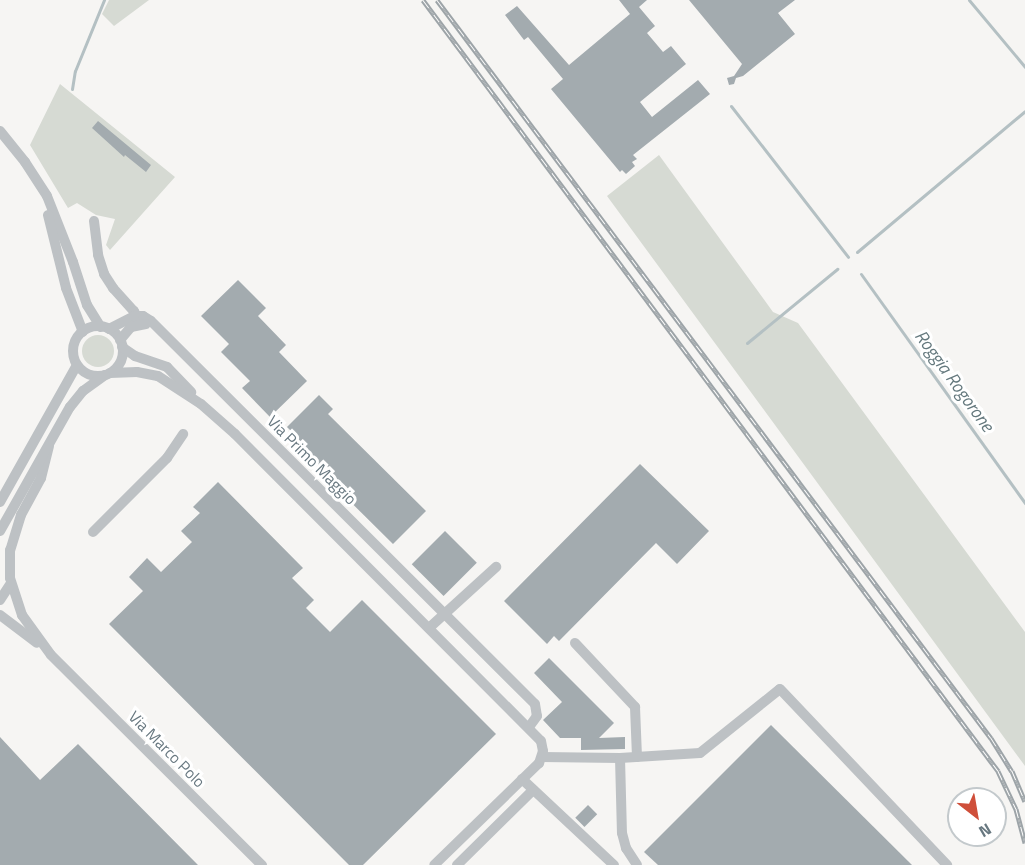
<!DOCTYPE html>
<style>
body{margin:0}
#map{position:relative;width:1025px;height:865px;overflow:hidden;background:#f6f5f3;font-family:"Titillium Web",sans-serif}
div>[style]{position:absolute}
.green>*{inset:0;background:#d6dad3}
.round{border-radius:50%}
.stream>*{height:3px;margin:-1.5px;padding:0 1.5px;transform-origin:1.5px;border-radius:1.5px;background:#b4c0c3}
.building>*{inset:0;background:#a3abaf;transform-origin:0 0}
.minor>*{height:10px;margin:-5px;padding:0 5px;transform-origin:5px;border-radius:5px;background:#bdc1c4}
.minor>.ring{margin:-5px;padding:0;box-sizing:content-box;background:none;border:10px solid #bdc1c4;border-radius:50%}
.rail>*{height:5px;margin-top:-2.5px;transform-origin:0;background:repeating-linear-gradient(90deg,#fff 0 9px,#9da4a8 0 18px);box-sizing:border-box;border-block:2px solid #9da4a8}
span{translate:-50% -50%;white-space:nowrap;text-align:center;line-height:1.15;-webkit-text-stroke:6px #fff;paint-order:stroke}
.street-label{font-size:16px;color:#687880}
.water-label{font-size:18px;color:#64787d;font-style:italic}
.north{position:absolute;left:947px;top:787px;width:60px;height:60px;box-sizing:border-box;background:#fff;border:2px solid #c3c9cc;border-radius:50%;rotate:149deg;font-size:16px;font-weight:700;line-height:24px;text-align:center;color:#687880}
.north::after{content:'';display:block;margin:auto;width:21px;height:27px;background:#cf4f3a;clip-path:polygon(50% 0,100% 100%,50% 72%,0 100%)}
</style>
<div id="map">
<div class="green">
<div style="clip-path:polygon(109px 0,149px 0,114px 26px,102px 14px)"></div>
<div style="clip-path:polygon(60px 84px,175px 177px,110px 250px,106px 245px,115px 219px,96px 215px,77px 203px,68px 208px,30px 145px)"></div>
<div style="clip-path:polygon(659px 155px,773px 312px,798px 323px,1025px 632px,1025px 766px,607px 196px)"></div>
<div class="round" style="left:82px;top:335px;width:32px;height:32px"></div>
</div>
<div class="stream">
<div style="left:969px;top:0;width:87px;rotate:50.1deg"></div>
<div style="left:72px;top:89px;width:18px;rotate:-81deg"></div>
<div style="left:75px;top:71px;width:77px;rotate:-67.8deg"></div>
<div style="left:731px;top:106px;width:191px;rotate:52.2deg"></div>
<div style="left:857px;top:252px;width:219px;rotate:-40deg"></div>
<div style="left:861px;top:274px;width:282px;rotate:54.4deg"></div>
<div style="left:747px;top:343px;width:117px;rotate:-39.4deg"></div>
</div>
<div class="building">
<div style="clip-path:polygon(619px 0,647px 0,639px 7px,655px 26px,647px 33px,663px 52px,671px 46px,686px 64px,640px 102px,652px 117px,698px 80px,710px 94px,633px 155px,637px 159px,632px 162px,635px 166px,626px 174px,622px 170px,620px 172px,551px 89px,563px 79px,528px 37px,524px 40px,505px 15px,517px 6px,569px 65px,630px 14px)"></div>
<div style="clip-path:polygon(689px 0,795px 0,778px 13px,795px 34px,743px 76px,736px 78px,734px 84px,729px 85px,727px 78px,734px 76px,742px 64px)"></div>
<div style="clip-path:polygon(98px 121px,151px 165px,146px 172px,125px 155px,124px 157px,92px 128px)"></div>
<div style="clip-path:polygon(238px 280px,266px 308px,258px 316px,286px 345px,279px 352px,307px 381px,270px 417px,242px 388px,250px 381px,221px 352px,229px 344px,201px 316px)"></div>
<div style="clip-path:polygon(319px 395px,333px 409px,328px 414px,426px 511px,393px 544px,289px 441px,295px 435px,287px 427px)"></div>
<div style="clip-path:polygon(640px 464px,709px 531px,677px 564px,656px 543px,559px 641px,554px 636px,547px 644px,504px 601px)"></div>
<div style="clip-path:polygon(218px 482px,303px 568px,292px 578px,314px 600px,306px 608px,330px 632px,362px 600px,496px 734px,363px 865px,349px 865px,109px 624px,143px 591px,129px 577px,147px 558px,161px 572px,192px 542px,181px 531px,200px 513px,193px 507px)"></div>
<div style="left:445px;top:531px;width:45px;height:47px;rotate:45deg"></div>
<div style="clip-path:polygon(549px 658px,614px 723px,599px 738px,625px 737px,625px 749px,581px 750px,581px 738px,560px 738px,543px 720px,562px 702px,534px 673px)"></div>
<div style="clip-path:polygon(771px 725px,912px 865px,658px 865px,644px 852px)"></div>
<div style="clip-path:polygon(0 737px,40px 780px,78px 744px,198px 865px,0 865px)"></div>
<div style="left:588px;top:805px;width:13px;height:18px;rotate:45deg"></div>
</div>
<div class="minor">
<div style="left:0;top:131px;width:40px;rotate:51deg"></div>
<div style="left:25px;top:162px;width:40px;rotate:57.1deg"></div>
<div style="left:47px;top:196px;width:71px;rotate:68.5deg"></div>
<div style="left:73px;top:262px;width:45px;rotate:72deg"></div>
<div style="left:87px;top:305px;width:26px;rotate:58deg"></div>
<div style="left:48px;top:215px;width:75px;rotate:76.1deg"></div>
<div style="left:66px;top:288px;width:47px;rotate:68.9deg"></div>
<div style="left:94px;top:221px;width:34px;rotate:83deg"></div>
<div style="left:98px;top:255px;width:20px;rotate:72deg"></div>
<div style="left:104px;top:274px;width:17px;rotate:57deg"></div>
<div style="left:113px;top:288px;width:31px;rotate:48deg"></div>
<div style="left:134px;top:311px;width:14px;rotate:65deg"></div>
<div class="ring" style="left:73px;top:326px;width:40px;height:40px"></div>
<div style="left:109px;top:329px;width:28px;rotate:-27deg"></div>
<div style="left:134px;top:316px;width:9px"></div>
<div style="left:143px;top:316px;width:9px;rotate:32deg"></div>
<div style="left:151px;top:321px;width:542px;rotate:44.93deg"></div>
<div style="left:535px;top:704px;width:12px;rotate:81deg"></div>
<div style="left:537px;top:716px;width:14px;rotate:126deg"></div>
<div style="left:120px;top:340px;width:17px;rotate:-50deg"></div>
<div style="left:131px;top:327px;width:15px;rotate:-11deg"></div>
<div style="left:122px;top:347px;width:16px;rotate:35deg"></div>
<div style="left:135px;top:356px;width:34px;rotate:19deg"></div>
<div style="left:167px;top:367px;width:35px;rotate:46deg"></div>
<div style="left:110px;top:373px;width:27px;rotate:-2deg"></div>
<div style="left:137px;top:372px;width:21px;rotate:11deg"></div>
<div style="left:158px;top:376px;width:51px;rotate:33.1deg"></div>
<div style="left:201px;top:404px;width:45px;rotate:41.4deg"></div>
<div style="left:235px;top:434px;width:433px;rotate:45.1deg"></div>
<div style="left:541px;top:741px;width:10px;rotate:79deg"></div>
<div style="left:543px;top:751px;width:13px;rotate:108deg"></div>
<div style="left:539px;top:763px;width:146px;rotate:135.8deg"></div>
<div style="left:49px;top:446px;width:33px;rotate:104deg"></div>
<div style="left:41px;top:478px;width:42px;rotate:118.4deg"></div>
<div style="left:21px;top:515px;width:37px;rotate:107deg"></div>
<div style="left:10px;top:550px;width:28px;rotate:90deg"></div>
<div style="left:10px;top:578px;width:39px;rotate:72deg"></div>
<div style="left:22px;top:615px;width:49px;rotate:54.1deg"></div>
<div style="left:51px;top:655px;width:298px;rotate:44.9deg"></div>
<div style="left:0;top:502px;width:157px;rotate:-60.7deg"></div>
<div style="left:0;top:531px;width:142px;rotate:-60.6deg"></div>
<div style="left:70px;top:407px;width:21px;rotate:-51deg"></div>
<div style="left:83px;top:391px;width:27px;rotate:-36deg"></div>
<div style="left:93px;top:532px;width:105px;rotate:-45deg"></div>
<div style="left:167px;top:458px;width:29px;rotate:-56deg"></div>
<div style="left:0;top:600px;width:20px;rotate:-57deg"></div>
<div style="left:0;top:615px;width:46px;rotate:37.1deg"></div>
<div style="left:429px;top:628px;width:91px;rotate:-42.3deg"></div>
<div style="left:575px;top:643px;width:88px;rotate:46.8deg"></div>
<div style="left:635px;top:707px;width:50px;rotate:87.7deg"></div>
<div style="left:542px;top:757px;width:78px;rotate:0.7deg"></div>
<div style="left:620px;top:758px;width:80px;rotate:-3.6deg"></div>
<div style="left:700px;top:753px;width:102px;rotate:-38.7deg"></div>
<div style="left:780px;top:689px;width:243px;rotate:46.5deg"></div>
<div style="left:620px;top:758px;width:75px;rotate:88.5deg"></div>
<div style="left:622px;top:833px;width:16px;rotate:75deg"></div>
<div style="left:626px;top:848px;width:20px;rotate:57deg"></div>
<div style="left:522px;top:779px;width:126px;rotate:43.1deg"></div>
<div style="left:457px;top:865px;width:107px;rotate:-44.6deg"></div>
</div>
<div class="rail">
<div style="left:423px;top:0;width:962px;rotate:53.28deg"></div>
<div style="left:998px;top:771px;width:42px;rotate:64.7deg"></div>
<div style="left:1016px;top:809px;width:35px;rotate:75deg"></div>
<div style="left:437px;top:0;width:923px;rotate:53.11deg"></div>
<div style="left:991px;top:738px;width:39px;rotate:58deg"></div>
<div style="left:1012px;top:771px;width:33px;rotate:67deg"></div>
</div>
<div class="street-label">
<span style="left:312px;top:460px;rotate:45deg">Via Primo Maggio</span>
<span style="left:167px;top:749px;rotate:45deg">Via Marco Polo</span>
</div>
<div class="water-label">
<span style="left:954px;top:381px;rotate:54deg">Roggia Rogorone</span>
</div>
<div class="north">N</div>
</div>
